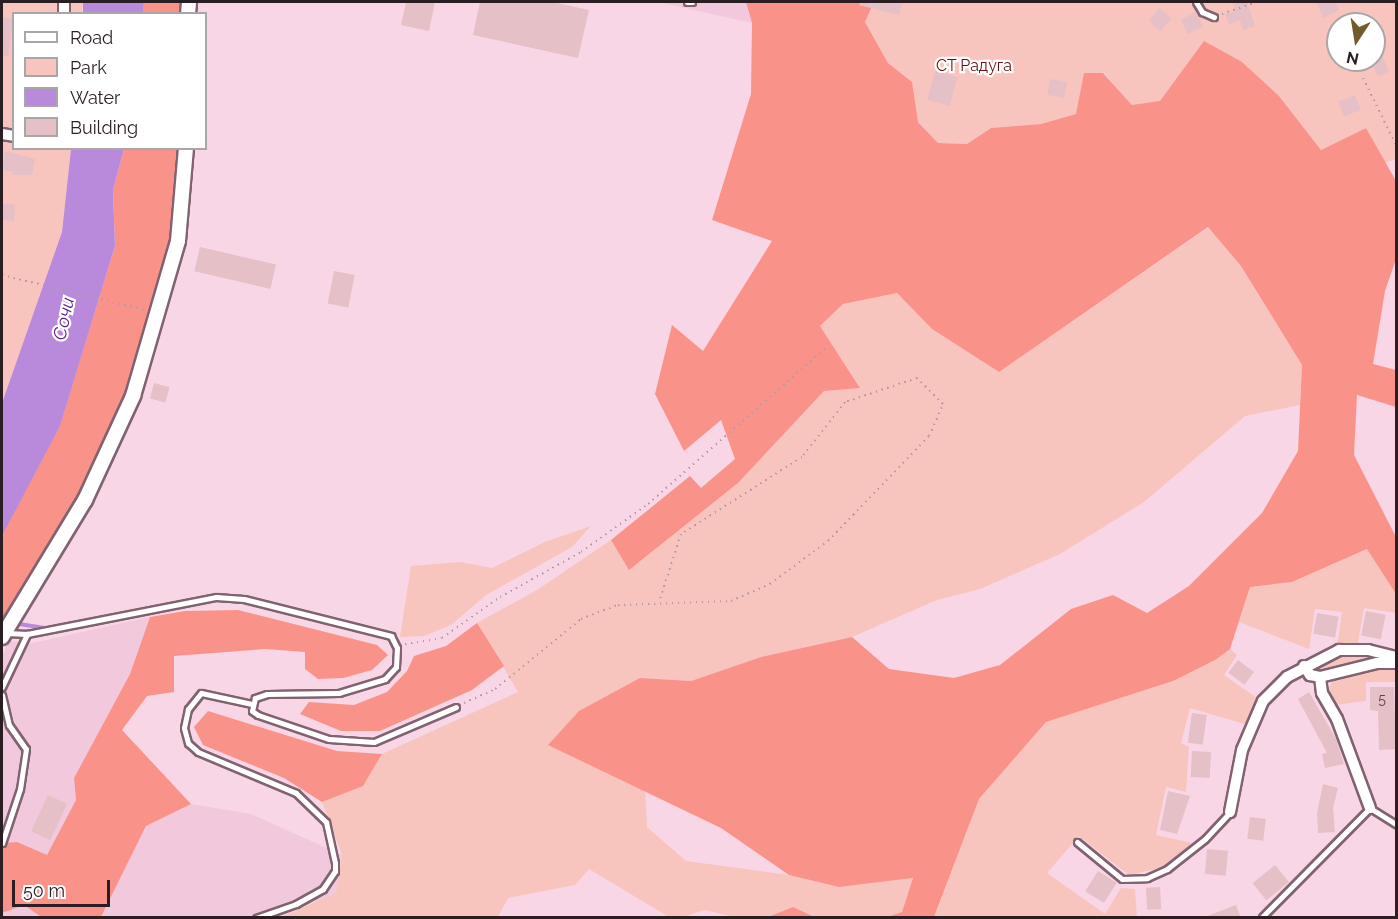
<!DOCTYPE html>
<meta charset="utf-8">
<style>
body{margin:0}
#map{position:relative;width:1398px;height:919px;overflow:hidden;background:#f8d6e6;font-family:Raleway,sans-serif}
div>[style]{position:absolute}
.built>*{inset:0;background:#f2c8dc}
.green>*{inset:0;background:#f8c4be}
.forest>*{inset:0;background:#f9938a;transform-origin:0 0}
.water>*{inset:0;background:#b98adb;transform-origin:0 0}
.stream>*{height:4px;margin:-2px;padding:0 2px;transform-origin:2px;border-radius:2px;background:#b98adb}
.building>*{inset:0;background:#e5c0c6;transform-origin:0 0}
.path>*{height:2px;margin-top:-1px;transform-origin:0;background:repeating-linear-gradient(90deg,#b59aa6 0 1.5px,transparent 0 6px)}
.roads{filter:drop-shadow(2px 0 #806270) drop-shadow(-2px 0 #806270) drop-shadow(0 2px #806270) drop-shadow(0 -2px #806270)}
.service>*{height:5px;margin:-2.5px;padding:0 2.5px;transform-origin:2.5px;border-radius:2.5px;background:#fff}
.minor>*{height:10px;margin:-5px;padding:0 5px;transform-origin:5px;border-radius:5px;background:#fff}
.tertiary>*{height:14px;margin:-7px;padding:0 7px;transform-origin:7px;border-radius:7px;background:#fff}
span{translate:-50% -50%;white-space:nowrap;text-align:center;line-height:1.15;-webkit-text-stroke:4.5px #fff;paint-order:stroke}
.number-label{font-size:14px;color:#59464c}
.number-label span{-webkit-text-stroke-width:0}
.park-label{font-size:16px;color:#690e10}
.water-label{font-size:18px;color:#5c1f7e;font-style:italic}
.frame{position:absolute;inset:0;border:3px solid #2a1e23;pointer-events:none}
.legend{position:absolute;left:12px;top:12px;width:195px;height:138px;box-sizing:border-box;background:#fff;border:2px solid #aaa5a7;margin:0;padding:8px 10px;list-style:none;font-size:18px;color:#2a1e23}
.legend li{display:flex;align-items:center;gap:12px;height:30px}
.legend b{width:30px;border:2px solid #aaa5a7}
.north{position:absolute;left:1326px;top:12px;width:60px;height:60px;box-sizing:border-box;background:#fff;border:2px solid #aaa5a7;border-radius:50%;rotate:192deg;font-size:16px;font-weight:700;line-height:24px;text-align:center;color:#2a1e23}
.north::after{content:'';display:block;margin:auto;width:21px;height:27px;background:#725a2b;clip-path:polygon(50% 0,100% 100%,50% 72%,0 100%)}
.scale{position:absolute;left:12px;top:880px;width:98px;height:27px;box-sizing:border-box;border:3px solid #2a1e23;border-top:0;padding-left:8px;font-size:18px;line-height:21px;white-space:nowrap;color:#2a1e23;-webkit-text-stroke:4px #fff;paint-order:stroke}
</style>
<div id="map">
<div class="built">
<div style="clip-path:polygon(658px 2px,746px 2px,752px 23px)"></div>
<div style="clip-path:polygon(150px 617px,130px 674px,74px 778px,76px 800px,47px 856px,17px 842px,2px 843px,2px 656px,9px 641px,33px 643px)"></div>
<div style="clip-path:polygon(191px 804px,251px 814px,342px 855px,336px 893px,279px 917px,101px 918px,146px 826px)"></div>
<div style="clip-path:polygon(24px 905px,41px 917px,2px 918px,2px 913px)"></div>
</div>
<div class="green">
<div style="clip-path:polygon(2px 2px,83px 2px,82px 13px,14px 14px,14px 148px,71px 149px,62px 232px,2px 403px)"></div>
<div style="clip-path:polygon(evenodd,874px 2px,1396px 2px,1396px 159px,1384px 163px,1366px 128px,1321px 150px,1279px 96px,1242px 62px,1154px 109px,1132px 105px,1104px 73px,1076px 114px,1041px 124px,991px 128px,967px 144px,938px 143px,915px 118px,912px 82px,888px 63px,865px 22px,874px 2px,1338px 24px,1374px 24px,1374px 60px,1338px 60px,1338px 24px)"></div>
<div style="clip-path:polygon(1209px 227px,1241px 266px,1302px 365px,1300px 405px,1245px 416px,1144px 502px,1060px 554px,980px 589px,937px 600px,852px 637px,761px 657px,691px 681px,640px 678px,647px 827px,686px 861px,789px 875px,839px 887px,913px 878px,902px 912px,887px 917px,814px 918px,793px 907px,768px 917px,735px 917px,704px 910px,684px 917px,669px 917px,589px 869px,575px 885px,508px 898px,498px 917px,279px 918px,336px 893px,342px 855px,322px 802px,363px 786px,382px 754px,518px 692px,477px 623px,537px 590px,611px 540px,630px 569px,738px 483px,824px 391px,860px 388px,820px 326px,843px 304px,897px 293px,932px 329px,999px 372px)"></div>
<div style="clip-path:polygon(591px 526px,572px 547px,486px 595px,451px 625px,424px 636px,400px 637px,411px 566px,460px 562px,492px 568px,545px 542px)"></div>
<div style="clip-path:polygon(1368px 549px,1396px 594px,1396px 613px,1364px 608px,1357px 647px,1337px 647px,1342px 612px,1315px 609px,1309px 649px,1239px 622px,1250px 587px,1292px 582px)"></div>
<div style="clip-path:polygon(1230px 649px,1237px 655px,1224px 675px,1257px 698px,1248px 725px,1190px 708px,1181px 743px,1189px 747px,1186px 792px,1166px 787px,1156px 835px,1192px 843px,1164px 867px,1129px 875px,1079px 836px,1047px 873px,1105px 914px,1121px 888px,1135px 889px,1137px 917px,1200px 917px,934px 918px,979px 799px,1046px 722px,1173px 681px)"></div>
<div style="clip-path:polygon(1339px 653px,1376px 655px,1377px 661px,1312px 671px,1310px 664px)"></div>
<div style="clip-path:polygon(1372px 668px,1396px 668px,1396px 682px,1366px 682px,1366px 701px,1335px 705px,1329px 688px,1335px 676px)"></div>
</div>
<div class="forest">
<div style="left:143px;top:2px;width:37px;height:12px"></div>
<div style="clip-path:polygon(746px 2px,874px 2px,865px 22px,888px 63px,912px 82px,918px 122px,938px 143px,967px 144px,991px 128px,1041px 124px,1076px 114px,1084px 73px,1103px 73px,1132px 105px,1160px 101px,1204px 41px,1242px 62px,1279px 96px,1321px 150px,1366px 128px,1396px 181px,1396px 259px,1385px 291px,1373px 364px,1396px 370px,1396px 407px,1357px 395px,1354px 455px,1396px 537px,1396px 594px,1367px 549px,1292px 582px,1250px 587px,1230px 649px,1215px 660px,1173px 681px,1046px 722px,979px 799px,934px 917px,887px 917px,902px 912px,913px 878px,839px 887px,789px 875px,721px 828px,548px 745px,579px 711px,640px 678px,691px 681px,761px 657px,852px 637px,889px 669px,954px 678px,1000px 665px,1071px 609px,1113px 595px,1147px 613px,1189px 586px,1262px 513px,1298px 451px,1302px 365px,1241px 266px,1208px 227px,999px 372px,932px 329px,897px 293px,843px 304px,820px 326px,860px 388px,824px 391px,738px 483px,629px 570px,611px 540px,690px 476px,701px 488px,735px 459px,721px 420px,684px 451px,655px 394px,672px 325px,703px 351px,772px 241px,712px 220px,751px 94px,752px 23px)"></div>
<div style="clip-path:polygon(124px 149px,178px 149px,177px 205px,160px 285px,129px 392px,78px 498px,2px 625px,2px 535px,60px 425px,115px 246px,113px 190px)"></div>
<div style="clip-path:polygon(238px 610px,377px 645px,388px 655px,372px 670px,343px 678px,318px 679px,305px 669px,305px 652px,265px 649px,174px 656px,174px 692px,147px 696px,122px 730px,191px 804px,146px 826px,101px 917px,41px 917px,24px 905px,2px 913px,2px 843px,17px 842px,47px 855px,76px 800px,74px 778px,130px 674px,150px 617px,185px 611px)"></div>
<div style="clip-path:polygon(477px 623px,504px 666px,472px 690px,380px 731px,341px 731px,300px 714px,309px 702px,354px 705px,387px 692px,407px 671px,414px 656px,446px 646px)"></div>
<div style="clip-path:polygon(208px 711px,337px 751px,382px 754px,363px 786px,322px 802px,284px 778px,203px 745px,194px 727px)"></div>
<div style="clip-path:polygon(793px 907px,814px 917px,768px 917px)"></div>
</div>
<div class="water">
<div style="left:83px;top:2px;width:60px;height:11px"></div>
<div style="clip-path:polygon(71px 149px,124px 149px,113px 190px,115px 246px,60px 426px,2px 536px,2px 403px,62px 232px)"></div>
</div>
<div class="stream">
<div style="left:2px;top:613px;width:2px;rotate:63deg"></div>
<div style="left:19px;top:624px;width:26px;rotate:9deg"></div>
</div>
<div class="building">
<div style="clip-path:polygon(406px 2px,435px 2px,429px 31px,401px 25px)"></div>
<div style="clip-path:polygon(480px 2px,552px 2px,589px 10px,578px 58px,473px 35px)"></div>
<div style="clip-path:polygon(860px 2px,902px 2px,899px 15px,859px 5px)"></div>
<div style="clip-path:polygon(1232px 2px,1247px 2px,1255px 26px,1243px 30px,1240px 20px,1229px 24px,1225px 14px,1236px 11px)"></div>
<div style="clip-path:polygon(1316px 2px,1335px 2px,1339px 10px,1324px 18px)"></div>
<div style="left:1160px;top:8px;width:16px;height:17px;rotate:43deg"></div>
<div style="left:1196px;top:12px;width:16px;height:17px;rotate:63deg"></div>
<div style="clip-path:polygon(2px 17px,13px 19px,8px 56px,2px 55px)"></div>
<div style="left:1382px;top:55px;width:18px;height:12px;rotate:68deg"></div>
<div style="left:935px;top:71px;width:23px;height:30px;rotate:15deg"></div>
<div style="left:1050px;top:79px;width:17px;height:16px;rotate:10deg"></div>
<div style="left:1355px;top:95px;width:16px;height:18px;rotate:68deg"></div>
<div style="clip-path:polygon(5px 151px,35px 159px,32px 175px,12px 175px,13px 172px,2px 170px)"></div>
<div style="clip-path:polygon(2px 203px,15px 205px,14px 221px,2px 220px)"></div>
<div style="left:200px;top:247px;width:78px;height:25px;rotate:13deg"></div>
<div style="left:334px;top:271px;width:21px;height:33px;rotate:11deg"></div>
<div style="left:154px;top:383px;width:16px;height:16px;rotate:15deg"></div>
<div style="left:1366px;top:611px;width:20px;height:25px;rotate:11deg"></div>
<div style="left:1317px;top:613px;width:22px;height:21px;rotate:10deg"></div>
<div style="left:1238px;top:660px;width:20px;height:16px;rotate:37deg"></div>
<div style="clip-path:polygon(1370px 687px,1394px 687px,1396px 749px,1379px 750px,1378px 711px,1370px 710px)"></div>
<div style="clip-path:polygon(1309px 692px,1336px 739px,1344px 764px,1325px 768px,1322px 754px,1327px 753px,1298px 699px)"></div>
<div style="left:1192px;top:713px;width:15px;height:30px;rotate:8deg"></div>
<div style="left:1192px;top:751px;width:19px;height:26px;rotate:3deg"></div>
<div style="clip-path:polygon(1323px 784px,1338px 788px,1333px 808px,1335px 832px,1318px 833px,1317px 813px)"></div>
<div style="clip-path:polygon(1168px 791px,1190px 796px,1177px 834px,1160px 830px)"></div>
<div style="left:48px;top:795px;width:21px;height:40px;rotate:25deg"></div>
<div style="left:1250px;top:817px;width:16px;height:22px;rotate:7deg"></div>
<div style="left:1207px;top:849px;width:21px;height:25px;rotate:5deg"></div>
<div style="left:1275px;top:865px;width:22px;height:29px;rotate:51deg"></div>
<div style="left:1098px;top:871px;width:22px;height:24px;rotate:32deg"></div>
<div style="left:1160px;top:887px;width:22px;height:14px;rotate:87deg"></div>
<div style="clip-path:polygon(1236px 905px,1241px 918px,1205px 918px,1205px 917px)"></div>
</div>
<div class="path">
<div style="left:1222px;top:14px;width:36px;rotate:-19deg"></div>
<div style="left:1363px;top:78px;width:75px;rotate:63.8deg"></div>
<div style="left:2px;top:275px;width:147px;rotate:13.8deg"></div>
<div style="left:405px;top:644px;width:37px;rotate:-9deg"></div>
<div style="left:442px;top:638px;width:71px;rotate:-35.3deg"></div>
<div style="left:500px;top:597px;width:93px;rotate:-29.1deg"></div>
<div style="left:581px;top:552px;width:82px;rotate:-35.6deg"></div>
<div style="left:648px;top:504px;width:238px;rotate:-41.3deg"></div>
<div style="left:464px;top:703px;width:34px;rotate:-24deg"></div>
<div style="left:495px;top:689px;width:111px;rotate:-39.1deg"></div>
<div style="left:581px;top:619px;width:40px;rotate:-21deg"></div>
<div style="left:618px;top:605px;width:113px;rotate:-2deg"></div>
<div style="left:731px;top:601px;width:43px;rotate:-23.6deg"></div>
<div style="left:770px;top:584px;width:72px;rotate:-36.6deg"></div>
<div style="left:828px;top:541px;width:146px;rotate:-46.1deg"></div>
<div style="left:929px;top:436px;width:35px;rotate:-66deg"></div>
<div style="left:943px;top:404px;width:37px;rotate:-135deg"></div>
<div style="left:917px;top:378px;width:76px;rotate:161.6deg"></div>
<div style="left:845px;top:402px;width:70px;rotate:128deg"></div>
<div style="left:802px;top:457px;width:143px;rotate:147.5deg"></div>
<div style="left:681px;top:534px;width:71px;rotate:107.9deg"></div>
</div>
<div class="roads">
<div class="service">
<div style="left:687px;top:2px;width:5px"></div>
<div style="left:1196px;top:2px;width:12px;rotate:59deg"></div>
<div style="left:1202px;top:12px;width:13px;rotate:23deg"></div>
<div style="left:7px;top:633px;width:20px;rotate:3deg"></div>
<div style="left:27px;top:634px;width:193px;rotate:-11.1deg"></div>
<div style="left:216px;top:597px;width:28px;rotate:4deg"></div>
<div style="left:244px;top:599px;width:152px;rotate:14.1deg"></div>
<div style="left:391px;top:636px;width:13px;rotate:63deg"></div>
<div style="left:397px;top:648px;width:19px;rotate:93deg"></div>
<div style="left:396px;top:667px;width:16px;rotate:133deg"></div>
<div style="left:385px;top:679px;width:48px;rotate:163.1deg"></div>
<div style="left:339px;top:693px;width:72px;rotate:179.2deg"></div>
<div style="left:267px;top:694px;width:13px;rotate:162deg"></div>
<div style="left:255px;top:698px;width:13px;rotate:103deg"></div>
<div style="left:252px;top:711px;width:7px;rotate:34deg"></div>
<div style="left:258px;top:715px;width:75px;rotate:18.7deg"></div>
<div style="left:329px;top:739px;width:45px;rotate:3.8deg"></div>
<div style="left:374px;top:742px;width:89px;rotate:-23.1deg"></div>
<div style="left:2px;top:687px;width:59px;rotate:-64.7deg"></div>
<div style="left:2px;top:695px;width:31px;rotate:77deg"></div>
<div style="left:9px;top:725px;width:29px;rotate:55deg"></div>
<div style="left:26px;top:749px;width:40px;rotate:98.5deg"></div>
<div style="left:20px;top:789px;width:57px;rotate:108.4deg"></div>
<div style="left:252px;top:704px;width:52px;rotate:-167.8deg"></div>
<div style="left:201px;top:693px;width:21px;rotate:129deg"></div>
<div style="left:188px;top:709px;width:19px;rotate:102deg"></div>
<div style="left:184px;top:728px;width:16px;rotate:75deg"></div>
<div style="left:188px;top:743px;width:13px;rotate:42deg"></div>
<div style="left:198px;top:752px;width:106px;rotate:22.7deg"></div>
<div style="left:296px;top:793px;width:42px;rotate:44deg"></div>
<div style="left:326px;top:822px;width:42px;rotate:77.6deg"></div>
<div style="left:335px;top:863px;width:8px;rotate:90deg"></div>
<div style="left:335px;top:871px;width:22px;rotate:124deg"></div>
<div style="left:323px;top:889px;width:31px;rotate:151deg"></div>
<div style="left:296px;top:904px;width:42px;rotate:160.7deg"></div>
<div style="left:1077px;top:842px;width:58px;rotate:39.4deg"></div>
<div style="left:1122px;top:879px;width:25px;rotate:-2deg"></div>
<div style="left:1147px;top:878px;width:22px;rotate:-24deg"></div>
<div style="left:1167px;top:869px;width:48px;rotate:-38.3deg"></div>
<div style="left:1205px;top:839px;width:37px;rotate:-47deg"></div>
<div style="left:1262px;top:917px;width:153px;rotate:-45.3deg"></div>
<div style="left:1370px;top:808px;width:31px;rotate:32deg"></div>
</div>
<div class="minor">
<div style="left:64px;top:14px;width:12px;rotate:-90deg"></div>
<div style="left:2px;top:134px;width:12px;rotate:9deg"></div>
<div style="left:1304px;top:666px;width:11px;rotate:56deg"></div>
<div style="left:1310px;top:675px;width:10px;rotate:11deg"></div>
<div style="left:1320px;top:677px;width:59px;rotate:-13.8deg"></div>
<div style="left:1377px;top:663px;width:19px"></div>
<div style="left:1320px;top:677px;width:16px;rotate:83deg"></div>
<div style="left:1322px;top:693px;width:30px;rotate:60deg"></div>
<div style="left:1337px;top:719px;width:95px;rotate:69.7deg"></div>
<div style="left:1230px;top:812px;width:63px;rotate:-79deg"></div>
<div style="left:1242px;top:750px;width:53px;rotate:-66.8deg"></div>
<div style="left:1263px;top:701px;width:34px;rotate:-45deg"></div>
<div style="left:1287px;top:677px;width:59px;rotate:-27.4deg"></div>
<div style="left:1339px;top:650px;width:29px"></div>
<div style="left:1368px;top:650px;width:29px;rotate:14deg"></div>
</div>
<div class="tertiary">
<div style="left:188px;top:14px;width:12px;rotate:-85deg"></div>
<div style="left:2px;top:637px;width:160px;rotate:-58.8deg"></div>
<div style="left:85px;top:500px;width:115px;rotate:-65.2deg"></div>
<div style="left:133px;top:396px;width:161px;rotate:-73.8deg"></div>
<div style="left:178px;top:241px;width:93px;rotate:-85.1deg"></div>
</div>
</div>
<div class="number-label">
<span style="left:1382px;top:699px">5</span>
</div>
<div class="park-label">
<span style="left:974px;top:66px">СТ Радуга</span>
</div>
<div class="water-label">
<span style="left:64px;top:319px;rotate:-78deg">Сочи</span>
</div>
<div class="frame"></div>
<ul class="legend">
<li><b style="height:8px;background:#fff"></b>Road</li>
<li><b style="height:16px;background:#f8c4be"></b>Park</li>
<li><b style="height:16px;background:#b98adb"></b>Water</li>
<li><b style="height:16px;background:#e5c0c6"></b>Building</li>
</ul>
<div class="north">N</div>
<div class="scale">50 m</div>
</div>
